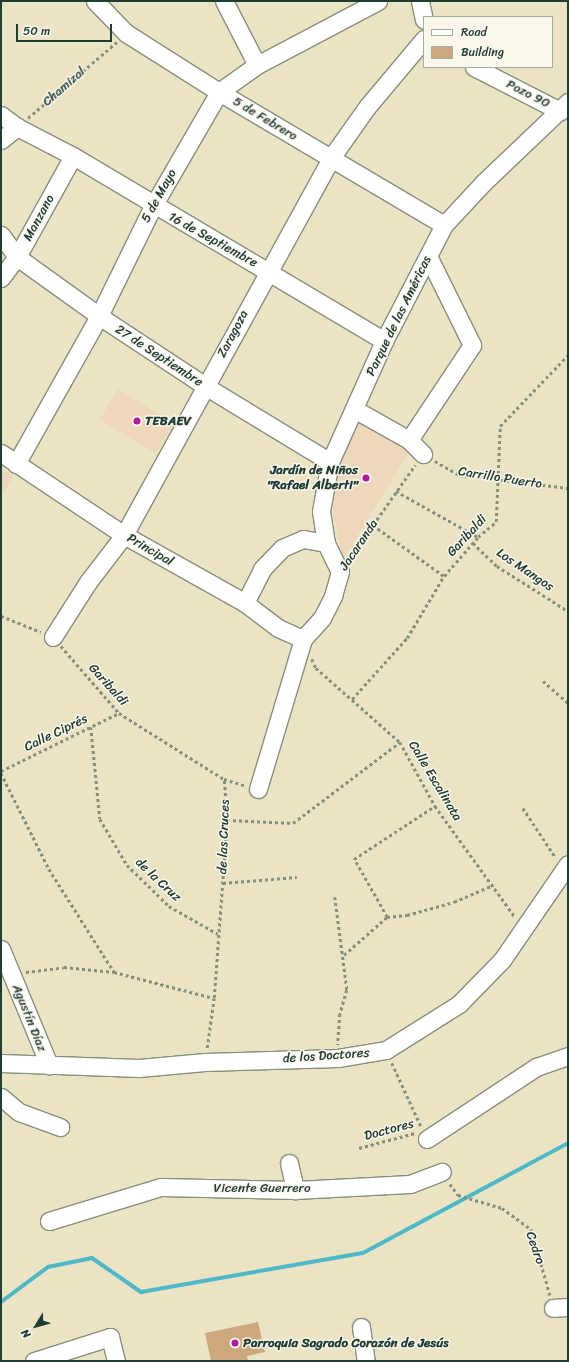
<!DOCTYPE html>
<meta charset="utf-8">
<style>
body{margin:0}
#map{position:relative;width:569px;height:1362px;overflow:hidden;background:#ebe4c4;font-family:Sriracha,sans-serif}
div>[style]{position:absolute}
.built>*{inset:0;background:#eed7bb;transform-origin:0 0}
.stream>*{height:4px;margin:-2px;padding:0 2px;transform-origin:2px;border-radius:2px;background:#4cb8c8}
.building>*{inset:0;background:#cea87d}
.path>*{height:2.5px;margin-top:-1.25px;transform-origin:0;background:repeating-linear-gradient(90deg,#85907c 0 3px,transparent 0 6px)}
.roads{filter:drop-shadow(1px 0 #85907c) drop-shadow(-1px 0 #85907c) drop-shadow(0 1px #85907c) drop-shadow(0 -1px #85907c)}
.minor>*{height:17px;margin:-8.5px;padding:0 8.5px;transform-origin:8.5px;border-radius:8.5px;background:#fff}
.dots>*{width:11px;height:11px;translate:-50% -50%;box-sizing:border-box;border:2px solid #fbf7ec;border-radius:50%}
span{translate:-50% -50%;white-space:nowrap;text-align:center;line-height:1.15;-webkit-text-stroke:3px #fbf7ec;paint-order:stroke}
.street-label{font-size:13px;color:#1f3d34}
.poi-label{font-size:13px;color:#1f3d34;font-weight:700}
.left{translate:0 -50%;text-align:left}
.right{translate:-100% -50%;text-align:right}
.frame{position:absolute;inset:0;border:2px solid #1f3d34;pointer-events:none}
.legend{position:absolute;left:423px;top:16px;width:130px;height:52px;box-sizing:border-box;background:#fbf7ec;border:1px solid #a3ada2;margin:0;padding:5px 7px;list-style:none;font-size:12px;color:#1f3d34}
.legend li{display:flex;align-items:center;gap:8px;height:20px}
.legend b{width:20px;border:1px solid #a3ada2}
.north{position:absolute;left:16px;top:1306px;width:40px;height:40px;-webkit-text-stroke:3px #fbf7ec;paint-order:stroke;rotate:233deg;font-size:11px;font-weight:700;line-height:16px;text-align:center;color:#1f3d34}
.north::after{content:'';display:block;margin:auto;width:14px;height:18px;background:#1f3d34;clip-path:polygon(50% 0,100% 100%,50% 72%,0 100%)}
.scale{position:absolute;left:16px;top:24px;width:96px;height:18px;box-sizing:border-box;border:2px solid #1f3d34;border-top:0;padding-left:5px;font-size:12px;line-height:14px;white-space:nowrap;color:#1f3d34;-webkit-text-stroke:3px #fbf7ec;paint-order:stroke}
</style>
<div id="map">
<div class="built">
<div style="left:118px;top:389px;width:65px;height:36px;rotate:31deg"></div>
<div style="clip-path:polygon(355px 413px,407px 445px,408px 454px,343px 559px,331px 501px)"></div>
<div style="clip-path:polygon(1px 469px,13px 477px,1px 496px)"></div>
</div>
<div class="stream">
<div style="left:1px;top:1302px;width:59px;rotate:-36.7deg"></div>
<div style="left:48px;top:1267px;width:45px;rotate:-11.6deg"></div>
<div style="left:92px;top:1258px;width:60px;rotate:34.8deg"></div>
<div style="left:141px;top:1292px;width:225px;rotate:-10deg"></div>
<div style="left:363px;top:1253px;width:233px;rotate:-28.2deg"></div>
</div>
<div class="building">
<div style="clip-path:polygon(258px 1322px,265px 1352px,247px 1356px,248px 1361px,211px 1361px,205px 1333px)"></div>
</div>
<div class="path">
<div style="left:28px;top:118px;width:117px;rotate:-40.5deg"></div>
<div style="left:435px;top:461px;width:28px;rotate:30deg"></div>
<div style="left:459px;top:475px;width:110px;rotate:6.8deg"></div>
<div style="left:396px;top:491px;width:94px;rotate:29.3deg"></div>
<div style="left:373px;top:525px;width:87px;rotate:35.7deg"></div>
<div style="left:473px;top:543px;width:33px;rotate:44deg"></div>
<div style="left:497px;top:566px;width:84px;rotate:32.4deg"></div>
<div style="left:349px;top:559px;width:115px;rotate:-54.9deg"></div>
<div style="left:1px;top:616px;width:43px;rotate:21.8deg"></div>
<div style="left:61px;top:646px;width:89px;rotate:49.1deg"></div>
<div style="left:119px;top:713px;width:124px;rotate:32.2deg"></div>
<div style="left:312px;top:659px;width:10px;rotate:66deg"></div>
<div style="left:316px;top:668px;width:112px;rotate:41.4deg"></div>
<div style="left:400px;top:742px;width:73px;rotate:61.3deg"></div>
<div style="left:435px;top:806px;width:137px;rotate:54.2deg"></div>
<div style="left:543px;top:681px;width:33px;rotate:41deg"></div>
<div style="left:352px;top:699px;width:82px;rotate:-48deg"></div>
<div style="left:407px;top:638px;width:72px;rotate:-59.2deg"></div>
<div style="left:444px;top:576px;width:52px;rotate:-48.9deg"></div>
<div style="left:478px;top:537px;width:23px;rotate:-40deg"></div>
<div style="left:496px;top:522px;width:96px;rotate:-87.6deg"></div>
<div style="left:500px;top:426px;width:98px;rotate:-46.2deg"></div>
<div style="left:91px;top:727px;width:92px;rotate:84.4deg"></div>
<div style="left:100px;top:819px;width:53px;rotate:59.6deg"></div>
<div style="left:127px;top:865px;width:59px;rotate:44.3deg"></div>
<div style="left:169px;top:906px;width:56px;rotate:29.7deg"></div>
<div style="left:1px;top:771px;width:131px;rotate:-26.2deg"></div>
<div style="left:1px;top:773px;width:107px;rotate:63.4deg"></div>
<div style="left:49px;top:869px;width:122px;rotate:57.7deg"></div>
<div style="left:523px;top:808px;width:60px;rotate:56.6deg"></div>
<div style="left:227px;top:820px;width:66px;rotate:2.6deg"></div>
<div style="left:293px;top:823px;width:134px;rotate:-37.1deg"></div>
<div style="left:223px;top:883px;width:74px;rotate:-4.6deg"></div>
<div style="left:335px;top:897px;width:94px;rotate:82.6deg"></div>
<div style="left:347px;top:990px;width:25px;rotate:106deg"></div>
<div style="left:340px;top:1014px;width:31px;rotate:94deg"></div>
<div style="left:387px;top:917px;width:67px;rotate:-119.6deg"></div>
<div style="left:354px;top:859px;width:97px;rotate:-33.2deg"></div>
<div style="left:344px;top:955px;width:57px;rotate:-41.5deg"></div>
<div style="left:387px;top:917px;width:20px;rotate:-6deg"></div>
<div style="left:407px;top:915px;width:49px;rotate:-15.5deg"></div>
<div style="left:454px;top:902px;width:43px;rotate:-23.6deg"></div>
<div style="left:26px;top:972px;width:38px;rotate:-7deg"></div>
<div style="left:64px;top:967px;width:50px;rotate:5.7deg"></div>
<div style="left:114px;top:972px;width:103px;rotate:14.6deg"></div>
<div style="left:207px;top:1048px;width:50px;rotate:-82deg"></div>
<div style="left:214px;top:998px;width:178px;rotate:-85.8deg"></div>
<div style="left:227px;top:820px;width:41px;rotate:-94.2deg"></div>
<div style="left:224px;top:779px;width:21px;rotate:17deg"></div>
<div style="left:392px;top:1063px;width:69px;rotate:65.3deg"></div>
<div style="left:359px;top:1148px;width:58px;rotate:-15deg"></div>
<div style="left:450px;top:1184px;width:14px;rotate:54deg"></div>
<div style="left:458px;top:1195px;width:46px;rotate:16.5deg"></div>
<div style="left:502px;top:1208px;width:36px;rotate:36deg"></div>
<div style="left:531px;top:1229px;width:69px;rotate:73.9deg"></div>
</div>
<div class="roads">
<div class="minor">
<div style="left:95px;top:1px;width:45px;rotate:45.9deg"></div>
<div style="left:126px;top:33px;width:110px;rotate:32.4deg"></div>
<div style="left:219px;top:92px;width:261px;rotate:30.6deg"></div>
<div style="left:224px;top:1px;width:72px;rotate:62.7deg"></div>
<div style="left:420px;top:1px;width:19px;rotate:78deg"></div>
<div style="left:474px;top:67px;width:97px;rotate:27.1deg"></div>
<div style="left:1px;top:115px;width:20px;rotate:37deg"></div>
<div style="left:17px;top:127px;width:63px;rotate:27.4deg"></div>
<div style="left:73px;top:156px;width:362px;rotate:30.7deg"></div>
<div style="left:1px;top:140px;width:21px;rotate:-39deg"></div>
<div style="left:1px;top:235px;width:27px;rotate:54deg"></div>
<div style="left:17px;top:257px;width:101px;rotate:35.7deg"></div>
<div style="left:99px;top:316px;width:127px;rotate:33.4deg"></div>
<div style="left:205px;top:386px;width:146px;rotate:31.3deg"></div>
<div style="left:1px;top:278px;width:26px;rotate:-53deg"></div>
<div style="left:17px;top:257px;width:115px;rotate:-61deg"></div>
<div style="left:354px;top:409px;width:63px;rotate:29.4deg"></div>
<div style="left:409px;top:440px;width:20px;rotate:45deg"></div>
<div style="left:409px;top:440px;width:114px;rotate:-56.4deg"></div>
<div style="left:472px;top:345px;width:99px;rotate:-116.3deg"></div>
<div style="left:1px;top:453px;width:148px;rotate:33.7deg"></div>
<div style="left:124px;top:535px;width:139px;rotate:29.3deg"></div>
<div style="left:245px;top:603px;width:41px;rotate:37.1deg"></div>
<div style="left:278px;top:628px;width:27px;rotate:24deg"></div>
<div style="left:16px;top:464px;width:170px;rotate:-60.7deg"></div>
<div style="left:99px;top:316px;width:123px;rotate:-63.9deg"></div>
<div style="left:153px;top:206px;width:132px;rotate:-59.9deg"></div>
<div style="left:219px;top:92px;width:47px;rotate:-35.4deg"></div>
<div style="left:257px;top:65px;width:137px;rotate:-27.9deg"></div>
<div style="left:245px;top:603px;width:38px;rotate:-63deg"></div>
<div style="left:262px;top:569px;width:29px;rotate:-46deg"></div>
<div style="left:282px;top:548px;width:23px;rotate:-23deg"></div>
<div style="left:303px;top:539px;width:23px;rotate:10deg"></div>
<div style="left:53px;top:637px;width:65px;rotate:-57.5deg"></div>
<div style="left:88px;top:582px;width:59px;rotate:-52.5deg"></div>
<div style="left:124px;top:535px;width:430px;rotate:-61.2deg"></div>
<div style="left:331px;top:158px;width:62px;rotate:-54.8deg"></div>
<div style="left:367px;top:107px;width:89px;rotate:-50deg"></div>
<div style="left:303px;top:639px;width:28px;rotate:-48deg"></div>
<div style="left:322px;top:618px;width:25px;rotate:-63deg"></div>
<div style="left:333px;top:596px;width:25px;rotate:-74deg"></div>
<div style="left:340px;top:572px;width:32px;rotate:-116deg"></div>
<div style="left:326px;top:543px;width:32px;rotate:-99deg"></div>
<div style="left:321px;top:511px;width:50px;rotate:-79.6deg"></div>
<div style="left:330px;top:462px;width:133px;rotate:-65.9deg"></div>
<div style="left:384px;top:341px;width:131px;rotate:-62.7deg"></div>
<div style="left:444px;top:225px;width:59px;rotate:-47.1deg"></div>
<div style="left:484px;top:182px;width:116px;rotate:-43.6deg"></div>
<div style="left:258px;top:789px;width:157px;rotate:-73.3deg"></div>
<div style="left:1px;top:949px;width:126px;rotate:67.5deg"></div>
<div style="left:1px;top:1063px;width:138px;rotate:2.1deg"></div>
<div style="left:139px;top:1068px;width:66px;rotate:-5.2deg"></div>
<div style="left:205px;top:1062px;width:133px;rotate:-1.7deg"></div>
<div style="left:338px;top:1058px;width:49px;rotate:-9.5deg"></div>
<div style="left:386px;top:1050px;width:86px;rotate:-32.2deg"></div>
<div style="left:459px;top:1004px;width:62px;rotate:-45.7deg"></div>
<div style="left:502px;top:960px;width:116px;rotate:-55.5deg"></div>
<div style="left:1px;top:1097px;width:23px;rotate:40deg"></div>
<div style="left:19px;top:1112px;width:44px;rotate:20.1deg"></div>
<div style="left:427px;top:1139px;width:131px;rotate:-33.4deg"></div>
<div style="left:536px;top:1067px;width:34px;rotate:-19deg"></div>
<div style="left:289px;top:1163px;width:28px;rotate:77deg"></div>
<div style="left:49px;top:1221px;width:117px;rotate:-16.9deg"></div>
<div style="left:161px;top:1187px;width:134px;rotate:1.3deg"></div>
<div style="left:295px;top:1190px;width:115px;rotate:-3deg"></div>
<div style="left:410px;top:1184px;width:34px;rotate:-21deg"></div>
<div style="left:553px;top:1308px;width:15px;rotate:-4deg"></div>
<div style="left:361px;top:1327px;width:34px;rotate:82deg"></div>
<div style="left:34px;top:1361px;width:80px;rotate:-17.5deg"></div>
<div style="left:110px;top:1337px;width:25px;rotate:76deg"></div>
</div>
</div>
<div class="dots">
<div style="left:137px;top:421px;background:#b5179e"></div>
<div style="left:366px;top:478px;background:#b5179e"></div>
<div style="left:235px;top:1343px;background:#b5179e"></div>
</div>
<div class="street-label">
<span style="left:64px;top:87px;rotate:-41deg">Chamizal</span>
<span style="left:528px;top:94px;rotate:27deg">Pozo 90</span>
<span style="left:265px;top:119px;rotate:31deg">5 de Febrero</span>
<span style="left:159px;top:196px;rotate:-61deg">5 de Mayo</span>
<span style="left:39px;top:218px;rotate:-61deg">Manzano</span>
<span style="left:213px;top:240px;rotate:29deg">16 de Septiembre</span>
<span style="left:399px;top:316px;rotate:-64deg">Parque de las Américas</span>
<span style="left:233px;top:334px;rotate:-62deg">Zaragoza</span>
<span style="left:159px;top:356px;rotate:33deg">27 de Septiembre</span>
<span style="left:500px;top:478px;rotate:9deg">Carrillo Puerto</span>
<span style="left:467px;top:536px;rotate:-47deg">Garibaldi</span>
<span style="left:359px;top:545px;rotate:-56deg">Jacaranda</span>
<span style="left:150px;top:550px;rotate:30deg">Principal</span>
<span style="left:525px;top:570px;rotate:34deg">Los Mangos</span>
<span style="left:108px;top:685px;rotate:48deg">Garibaldi</span>
<span style="left:56px;top:733px;rotate:-26deg">Calle Ciprés</span>
<span style="left:435px;top:781px;rotate:59deg">Calle Escalinata</span>
<span style="left:224px;top:837px;rotate:-88deg">de las Cruces</span>
<span style="left:158px;top:880px;rotate:43deg">de la Cruz</span>
<span style="left:29px;top:1018px;rotate:68deg">Agustín Díaz</span>
<span style="left:326px;top:1056px;rotate:-4deg">de los Doctores</span>
<span style="left:389px;top:1130px;rotate:-15deg">Doctores</span>
<span style="left:262px;top:1188px">Vicente Guerrero</span>
<span style="left:535px;top:1248px;rotate:71deg">Cedro</span>
</div>
<div class="poi-label">
<span class="left" style="left:145px;top:421px">TEBAEV</span>
<span class="right" style="left:358px;top:478px">Jardín de Niños<br>"Rafael Alberti"</span>
<span class="left" style="left:243px;top:1343px">Parroquia Sagrado Corazón de Jesús</span>
</div>
<div class="frame"></div>
<ul class="legend">
<li><b style="height:5px;background:#fff"></b>Road</li>
<li><b style="height:11px;background:#cea87d"></b>Building</li>
</ul>
<div class="north">N</div>
<div class="scale">50 m</div>
</div>
